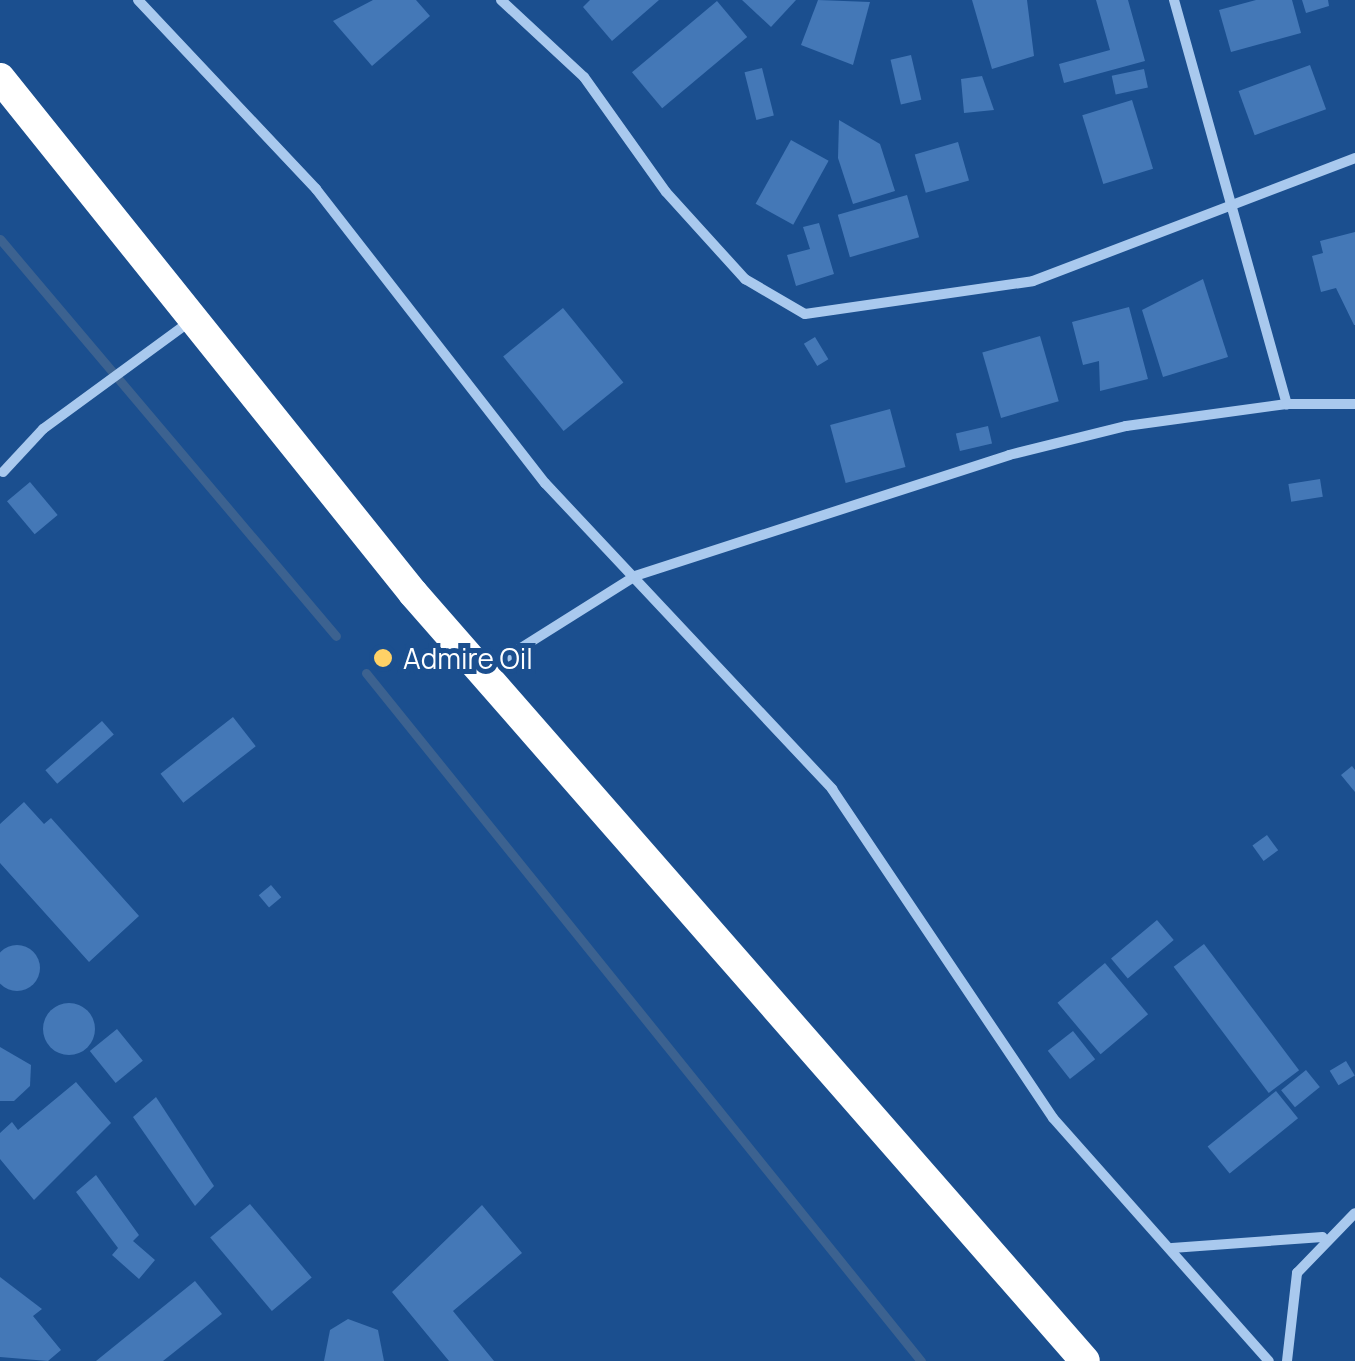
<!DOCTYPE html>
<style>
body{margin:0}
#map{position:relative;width:1355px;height:1361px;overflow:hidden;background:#1b4f8f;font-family:Manrope,sans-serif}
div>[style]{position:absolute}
.stream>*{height:9px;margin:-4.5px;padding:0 4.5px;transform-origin:4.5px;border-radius:4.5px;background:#3c6290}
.building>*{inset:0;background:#4478b7;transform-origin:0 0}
.round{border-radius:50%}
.street>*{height:10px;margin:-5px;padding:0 5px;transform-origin:5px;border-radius:5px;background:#a9c9ee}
.highway>*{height:30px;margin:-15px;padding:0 15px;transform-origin:15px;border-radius:15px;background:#fff}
.dots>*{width:28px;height:28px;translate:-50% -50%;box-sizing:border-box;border:5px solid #1b4f8f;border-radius:50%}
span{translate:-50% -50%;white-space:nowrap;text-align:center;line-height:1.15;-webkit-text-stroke:10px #1b4f8f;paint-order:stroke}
.poi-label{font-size:28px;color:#fff}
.left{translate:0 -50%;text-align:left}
</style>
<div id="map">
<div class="stream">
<div style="left:0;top:239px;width:520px;rotate:49.76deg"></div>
<div style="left:366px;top:673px;width:884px;rotate:51.11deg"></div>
</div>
<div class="building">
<div style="clip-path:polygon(373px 0,416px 0,430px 16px,372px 66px,333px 21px)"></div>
<div style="clip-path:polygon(590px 0,659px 0,612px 41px,583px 7px)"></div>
<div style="clip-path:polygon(742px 0,796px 0,771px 27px)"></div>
<div style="clip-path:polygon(818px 0,870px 2px,853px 65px,801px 45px)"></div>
<div style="clip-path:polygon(972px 0,1027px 0,1034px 56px,992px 69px)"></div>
<div style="clip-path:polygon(1096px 0,1128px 0,1145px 61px,1064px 83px,1059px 64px,1110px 50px)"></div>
<div style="clip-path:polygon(1256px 0,1292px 0,1301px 33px,1231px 52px,1219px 10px)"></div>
<div style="clip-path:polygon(1302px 0,1328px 0,1329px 6px,1306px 13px)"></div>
<div style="left:717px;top:1px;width:47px;height:111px;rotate:50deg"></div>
<div style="left:911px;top:55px;width:46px;height:21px;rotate:77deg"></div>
<div style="left:1310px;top:65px;width:47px;height:76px;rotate:70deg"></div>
<div style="left:762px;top:68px;width:49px;height:18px;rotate:76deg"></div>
<div style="left:1144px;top:69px;width:19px;height:33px;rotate:78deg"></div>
<div style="clip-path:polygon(982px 76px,994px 110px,964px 113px,961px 79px)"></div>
<div style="left:1132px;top:100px;width:72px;height:52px;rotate:73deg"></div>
<div style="clip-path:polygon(839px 120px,880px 144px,895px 191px,853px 204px,838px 158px)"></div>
<div style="left:791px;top:140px;width:43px;height:73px;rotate:29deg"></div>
<div style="left:958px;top:142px;width:40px;height:45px;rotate:74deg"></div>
<div style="left:907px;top:195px;width:44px;height:72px;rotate:74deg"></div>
<div style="clip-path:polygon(819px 223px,834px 274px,796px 286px,787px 255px,810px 249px,803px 227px)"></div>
<div style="clip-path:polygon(1355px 232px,1355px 325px,1354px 325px,1336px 288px,1321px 292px,1312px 256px,1323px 253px,1320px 241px)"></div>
<div style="clip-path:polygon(1203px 279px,1228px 357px,1163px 377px,1142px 310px)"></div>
<div style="clip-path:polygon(1129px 307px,1148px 379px,1100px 391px,1099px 361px,1083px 365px,1072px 322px)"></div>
<div style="left:563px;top:308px;width:96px;height:77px;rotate:51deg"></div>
<div style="left:1040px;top:336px;width:68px;height:60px;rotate:74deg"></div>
<div style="left:815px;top:337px;width:26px;height:13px;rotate:59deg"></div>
<div style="left:890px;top:409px;width:60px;height:62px;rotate:75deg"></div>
<div style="left:988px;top:426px;width:18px;height:33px;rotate:77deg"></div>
<div style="left:1320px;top:479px;width:18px;height:32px;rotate:81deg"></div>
<div style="left:30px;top:482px;width:43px;height:30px;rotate:50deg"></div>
<div style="left:233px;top:717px;width:37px;height:92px;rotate:52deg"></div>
<div style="left:102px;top:721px;width:18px;height:75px;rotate:49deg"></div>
<div style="clip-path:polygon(1352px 766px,1355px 770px,1355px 792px,1341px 775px)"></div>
<div style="clip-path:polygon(24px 802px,44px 824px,51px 818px,139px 916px,89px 962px,0 863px,0 824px)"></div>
<div style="left:1267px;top:835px;width:19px;height:18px;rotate:54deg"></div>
<div style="left:271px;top:885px;width:16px;height:16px;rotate:50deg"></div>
<div style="left:1157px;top:920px;width:26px;height:60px;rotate:50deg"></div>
<div style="left:1204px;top:944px;width:158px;height:38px;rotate:53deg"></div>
<div class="round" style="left:-6px;top:945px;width:46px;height:46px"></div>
<div style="left:1105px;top:963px;width:67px;height:62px;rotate:50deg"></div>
<div class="round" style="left:43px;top:1003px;width:52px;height:52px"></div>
<div style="left:117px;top:1029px;width:41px;height:35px;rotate:51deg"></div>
<div style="left:1073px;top:1031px;width:36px;height:32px;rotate:52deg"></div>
<div style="clip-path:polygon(0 1047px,31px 1065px,30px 1086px,14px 1101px,0 1101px)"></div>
<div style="left:1346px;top:1061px;width:17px;height:19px;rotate:59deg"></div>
<div style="left:1306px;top:1070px;width:22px;height:32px;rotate:51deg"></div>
<div style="clip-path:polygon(76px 1082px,111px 1123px,34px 1200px,0 1159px,0 1133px,12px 1122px,18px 1130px)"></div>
<div style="left:1276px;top:1091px;width:35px;height:88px;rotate:51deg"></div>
<div style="clip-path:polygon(156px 1097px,214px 1186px,195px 1206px,133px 1117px)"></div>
<div style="clip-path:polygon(96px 1175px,139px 1235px,133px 1241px,155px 1260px,139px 1279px,112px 1255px,118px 1248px,76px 1192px)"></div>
<div style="left:250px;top:1204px;width:96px;height:52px;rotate:50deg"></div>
<div style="clip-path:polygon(482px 1205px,522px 1253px,453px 1311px,494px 1361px,449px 1361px,392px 1292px)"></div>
<div style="clip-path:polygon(0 1277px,42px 1309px,33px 1316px,61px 1350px,48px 1361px,0 1357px)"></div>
<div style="clip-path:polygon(195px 1281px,222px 1314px,163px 1361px,96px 1361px)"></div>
<div style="clip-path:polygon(348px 1319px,378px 1330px,384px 1361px,324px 1361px,330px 1330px)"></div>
</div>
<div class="street">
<div style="left:138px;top:0;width:260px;rotate:46.7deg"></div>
<div style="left:316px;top:189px;width:373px;rotate:52.1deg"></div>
<div style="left:545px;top:483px;width:420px;rotate:46.8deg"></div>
<div style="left:832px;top:789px;width:396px;rotate:56.1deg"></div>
<div style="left:1053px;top:1118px;width:325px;rotate:48.4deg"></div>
<div style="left:501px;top:0;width:113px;rotate:42.9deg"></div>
<div style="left:584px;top:77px;width:141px;rotate:54.5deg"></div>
<div style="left:666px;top:192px;width:118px;rotate:47.8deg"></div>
<div style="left:745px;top:279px;width:69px;rotate:30.3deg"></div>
<div style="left:805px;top:314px;width:230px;rotate:-8.2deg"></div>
<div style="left:1033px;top:281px;width:345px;rotate:-20.9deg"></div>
<div style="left:1174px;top:0;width:420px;rotate:74.4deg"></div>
<div style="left:3px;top:472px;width:59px;rotate:-47.1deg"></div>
<div style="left:43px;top:429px;width:185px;rotate:-36.2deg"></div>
<div style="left:486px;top:670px;width:176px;rotate:-32.2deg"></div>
<div style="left:635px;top:576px;width:393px;rotate:-17.9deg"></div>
<div style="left:1009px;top:455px;width:121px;rotate:-13.9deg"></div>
<div style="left:1126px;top:426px;width:162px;rotate:-7.8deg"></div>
<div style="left:1287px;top:404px;width:68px"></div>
<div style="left:1172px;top:1248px;width:151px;rotate:-4.2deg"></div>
<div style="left:1287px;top:1361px;width:89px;rotate:-83.5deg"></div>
<div style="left:1297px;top:1273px;width:83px;rotate:-46deg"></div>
</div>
<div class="highway">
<div style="left:0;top:78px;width:660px;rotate:51.27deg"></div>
<div style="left:413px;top:593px;width:1020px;rotate:48.81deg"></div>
</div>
<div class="dots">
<div style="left:383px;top:658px;background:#ffd166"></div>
</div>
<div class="poi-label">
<span class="left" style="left:403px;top:658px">Admire Oil</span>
</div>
</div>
